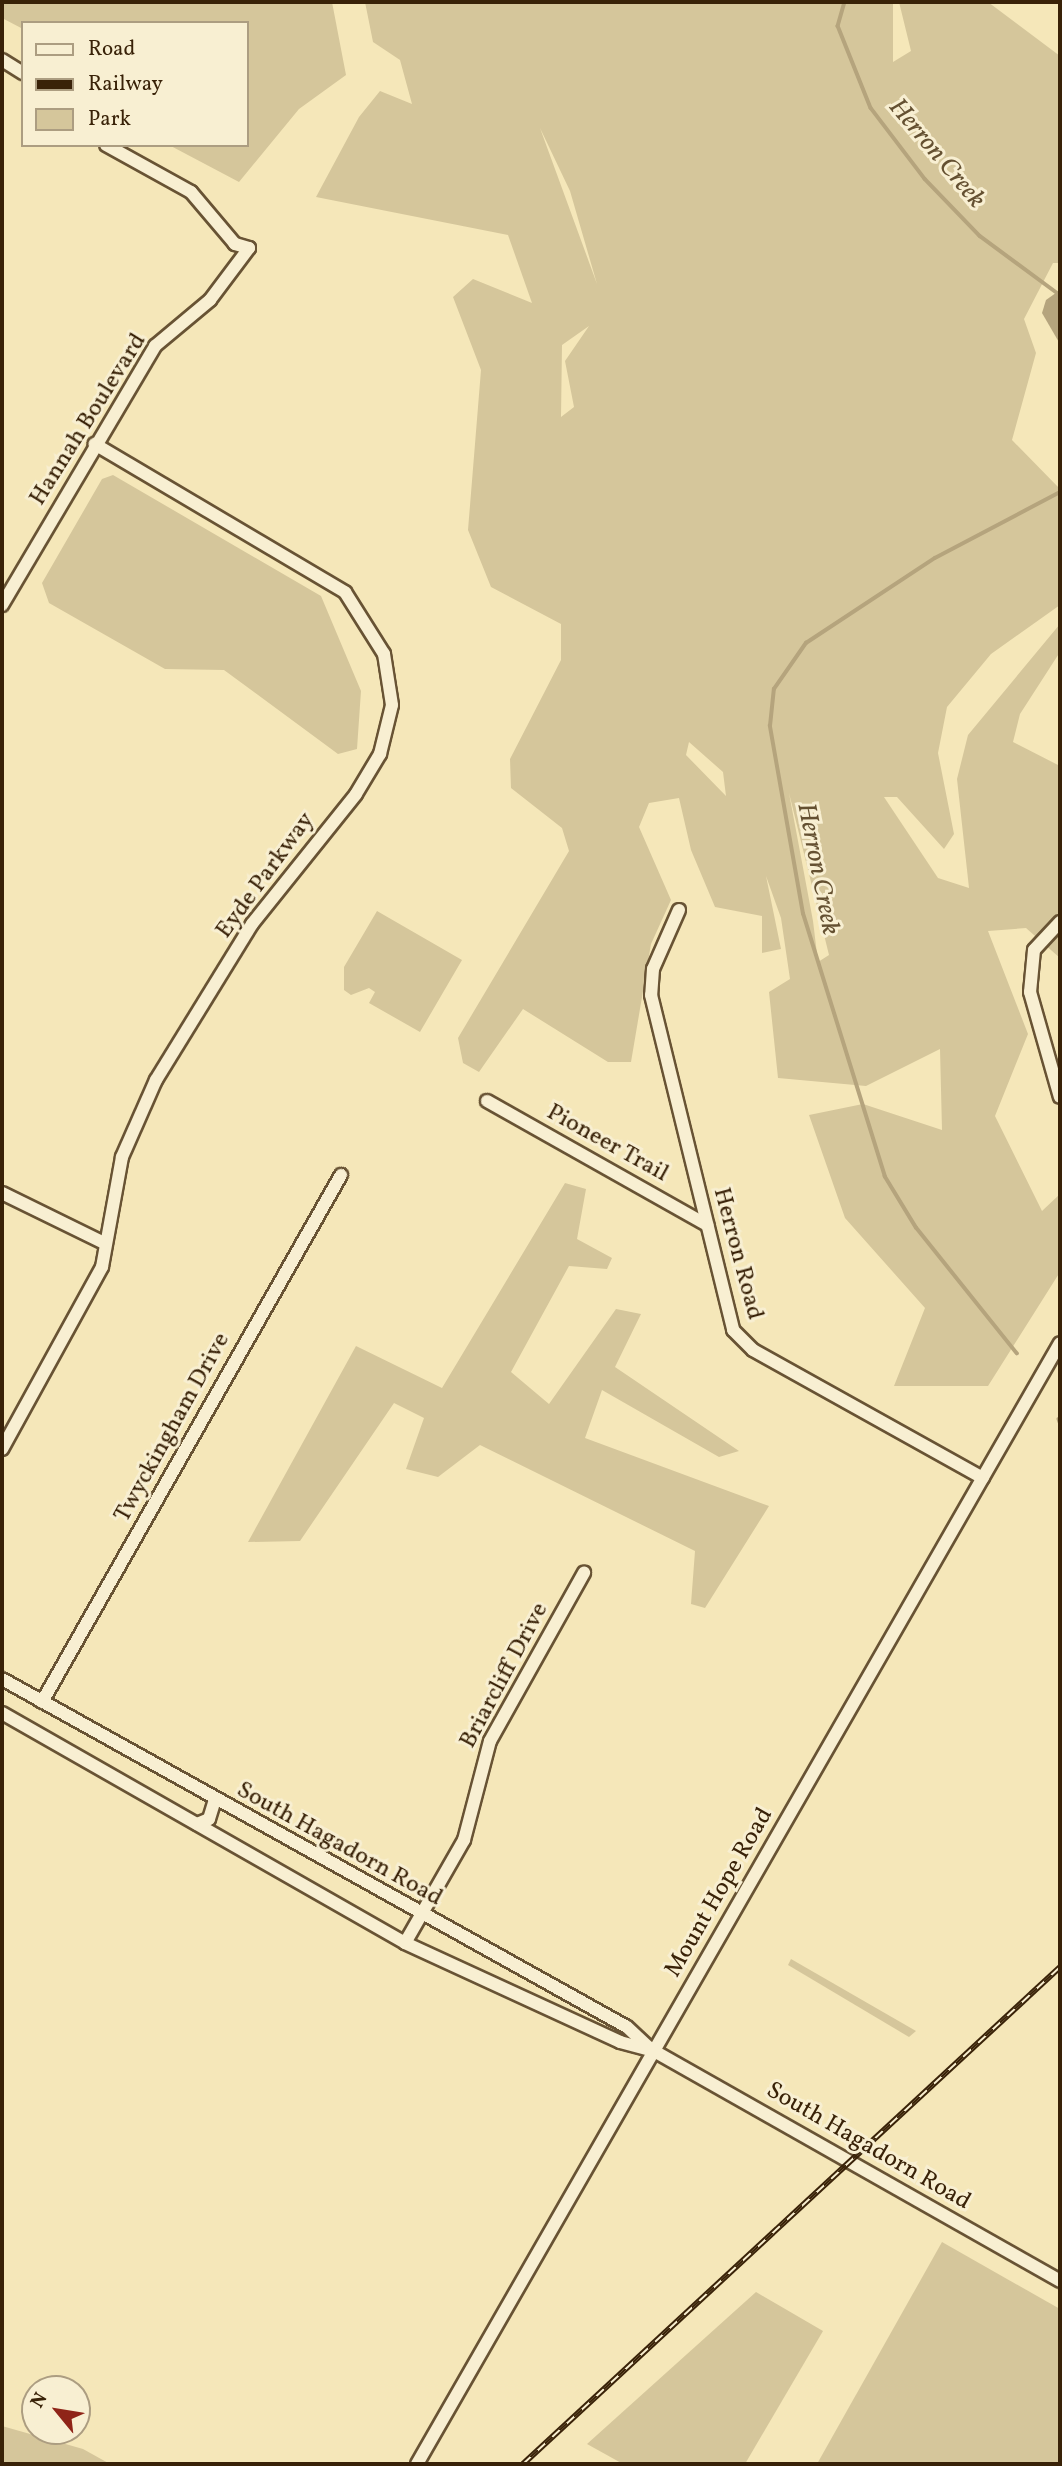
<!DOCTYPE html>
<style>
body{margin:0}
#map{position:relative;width:1062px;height:2466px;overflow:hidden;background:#f5e7b9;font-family:Vollkorn,serif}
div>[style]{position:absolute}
.green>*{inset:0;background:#d5c69b}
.water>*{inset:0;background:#b5a47d}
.stream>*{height:3.5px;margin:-1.75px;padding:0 1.75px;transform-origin:1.75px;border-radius:1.75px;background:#b5a47d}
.roads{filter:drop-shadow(2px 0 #685334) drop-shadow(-2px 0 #685334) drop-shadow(0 2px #685334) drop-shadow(0 -2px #685334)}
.minor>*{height:12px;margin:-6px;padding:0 6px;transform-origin:6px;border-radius:6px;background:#f8efd2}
.rail>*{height:6px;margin-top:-3px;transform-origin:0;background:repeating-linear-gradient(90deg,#f8efd2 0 10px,#392208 0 20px);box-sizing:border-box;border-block:2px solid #392208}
span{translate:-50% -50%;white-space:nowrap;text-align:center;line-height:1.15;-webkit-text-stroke:6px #f8efd2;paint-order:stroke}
.street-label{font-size:24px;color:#392208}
.water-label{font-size:26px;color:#645031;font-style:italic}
.frame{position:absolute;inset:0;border:4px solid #392208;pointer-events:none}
.legend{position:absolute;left:21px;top:21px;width:228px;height:126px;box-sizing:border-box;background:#f8efd2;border:2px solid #ac9d81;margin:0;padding:9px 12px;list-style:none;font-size:21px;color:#392208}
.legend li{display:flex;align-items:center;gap:14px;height:35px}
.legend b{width:35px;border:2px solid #ac9d81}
.north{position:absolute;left:21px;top:2375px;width:70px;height:70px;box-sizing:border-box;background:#f8efd2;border:2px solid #ac9d81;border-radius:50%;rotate:300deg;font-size:19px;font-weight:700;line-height:28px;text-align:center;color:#392208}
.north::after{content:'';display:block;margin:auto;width:24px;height:32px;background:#8f2418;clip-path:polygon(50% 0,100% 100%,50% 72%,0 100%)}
</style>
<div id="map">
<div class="green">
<div style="clip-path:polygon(2px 2px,332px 2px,346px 75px,299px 109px,239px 182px,169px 145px,247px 145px,247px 23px,23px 23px,23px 29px,2px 18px)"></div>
<div style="clip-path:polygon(evenodd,365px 2px,893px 2px,893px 62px,911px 51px,899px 2px,988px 2px,1060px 56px,1060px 263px,1053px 263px,1024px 319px,1036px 353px,1012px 440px,1060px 489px,1060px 605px,991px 654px,947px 707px,938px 753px,954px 834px,944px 849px,897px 797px,884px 797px,938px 878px,969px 888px,957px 779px,968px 735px,1060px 624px,1060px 652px,1020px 714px,1013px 742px,1060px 766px,1060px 958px,1026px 928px,988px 931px,1028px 1034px,995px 1116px,1042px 1211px,1060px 1194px,1060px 1272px,988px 1386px,894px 1386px,925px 1308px,845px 1218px,809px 1115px,863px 1104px,942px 1130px,940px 1049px,866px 1086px,778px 1078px,769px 992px,790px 979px,781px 918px,766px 876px,781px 949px,762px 953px,762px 916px,715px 907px,691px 850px,679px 798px,649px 803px,639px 827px,671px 900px,651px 944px,631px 1062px,608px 1062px,523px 1009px,479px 1072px,463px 1063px,458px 1038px,569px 851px,562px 828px,511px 788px,510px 759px,561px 660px,561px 624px,491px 587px,468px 530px,481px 370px,453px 297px,473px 279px,532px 303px,508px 235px,316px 197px,359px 117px,380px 91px,412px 104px,400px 60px,373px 42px,365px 2px,540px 128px,570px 191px,597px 284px,540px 128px,365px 2px,589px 326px,565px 361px,574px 407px,561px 417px,562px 345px,589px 326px,365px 2px,689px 742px,723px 772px,726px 796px,686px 755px,689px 742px,365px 2px,789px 793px,829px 955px,818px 962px,813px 921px,789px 793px)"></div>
<div style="clip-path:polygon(113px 475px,321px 596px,361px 691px,357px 749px,338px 754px,224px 670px,165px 669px,49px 603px,42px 583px,102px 479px)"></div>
<div style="clip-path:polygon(377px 911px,462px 960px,420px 1032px,369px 1003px,375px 992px,369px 988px,351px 995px,344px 990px,344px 967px)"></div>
<div style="clip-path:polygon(565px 1183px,586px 1189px,577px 1239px,612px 1258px,607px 1269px,569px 1266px,511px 1372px,549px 1404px,616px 1309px,641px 1314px,615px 1367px,739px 1451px,719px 1457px,602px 1390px,585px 1438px,769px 1506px,705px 1608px,691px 1604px,695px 1551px,480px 1445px,438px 1477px,406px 1469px,424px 1418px,394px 1403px,300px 1541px,248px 1542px,356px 1346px,442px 1388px)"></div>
<div style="clip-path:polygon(791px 1959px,916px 2031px,909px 2037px,788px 1965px)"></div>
<div style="clip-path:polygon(942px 2242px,1060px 2309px,1060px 2464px,817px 2464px)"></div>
<div style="clip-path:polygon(756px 2292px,823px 2331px,745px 2464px,623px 2464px,587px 2444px)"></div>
<div style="clip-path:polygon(2px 2426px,83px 2449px,110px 2464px,2px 2464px)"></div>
</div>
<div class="water">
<div style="clip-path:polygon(1060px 290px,1060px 344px,1042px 313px,1046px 300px)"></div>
</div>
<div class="stream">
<div style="left:845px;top:2px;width:25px;rotate:106deg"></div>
<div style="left:838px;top:26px;width:88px;rotate:68.1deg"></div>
<div style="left:871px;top:108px;width:89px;rotate:52.7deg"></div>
<div style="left:925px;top:179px;width:79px;rotate:46deg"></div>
<div style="left:980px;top:236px;width:99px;rotate:36.4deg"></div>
<div style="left:1017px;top:1354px;width:161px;rotate:-128.7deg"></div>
<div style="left:916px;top:1228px;width:60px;rotate:-121.3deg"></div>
<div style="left:885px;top:1177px;width:275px;rotate:-107.3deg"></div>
<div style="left:803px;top:914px;width:191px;rotate:-100deg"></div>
<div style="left:770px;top:726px;width:37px;rotate:-84deg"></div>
<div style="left:774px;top:689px;width:56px;rotate:-55.2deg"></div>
<div style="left:806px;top:643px;width:154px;rotate:-33.4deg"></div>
<div style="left:935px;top:558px;width:141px;rotate:-27.8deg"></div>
<div style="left:1059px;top:1419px;width:3px;rotate:72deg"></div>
</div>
<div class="roads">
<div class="minor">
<div style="left:2px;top:60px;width:25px;rotate:32deg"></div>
<div style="left:2px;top:605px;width:301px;rotate:-59.4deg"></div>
<div style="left:155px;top:346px;width:72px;rotate:-39.9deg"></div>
<div style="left:210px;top:300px;width:65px;rotate:-53.1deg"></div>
<div style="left:249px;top:248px;width:15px;rotate:-164deg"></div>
<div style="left:235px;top:244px;width:68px;rotate:-130.2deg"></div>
<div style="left:191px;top:192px;width:97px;rotate:-151.1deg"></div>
<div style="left:679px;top:910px;width:64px;rotate:113.8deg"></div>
<div style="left:653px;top:969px;width:26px;rotate:94deg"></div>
<div style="left:651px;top:995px;width:345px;rotate:76.2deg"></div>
<div style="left:733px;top:1330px;width:28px;rotate:45deg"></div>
<div style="left:753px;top:1350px;width:263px;rotate:29.1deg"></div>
<div style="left:1060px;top:922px;width:38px;rotate:133deg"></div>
<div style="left:1034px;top:950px;width:42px;rotate:95.4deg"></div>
<div style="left:1030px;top:992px;width:109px;rotate:74.1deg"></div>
<div style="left:487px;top:1101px;width:253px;rotate:29.4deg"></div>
<div style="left:2px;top:1193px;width:114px;rotate:26.1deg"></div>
<div style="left:2px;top:1449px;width:208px;rotate:-61.2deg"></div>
<div style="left:102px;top:1267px;width:112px;rotate:-79.7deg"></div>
<div style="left:122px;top:1157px;width:84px;rotate:-66.2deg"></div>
<div style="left:156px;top:1080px;width:183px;rotate:-58.4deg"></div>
<div style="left:252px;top:924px;width:166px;rotate:-51.3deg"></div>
<div style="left:356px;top:794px;width:47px;rotate:-59deg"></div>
<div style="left:380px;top:754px;width:50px;rotate:-76.2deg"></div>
<div style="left:392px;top:705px;width:52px;rotate:-98.9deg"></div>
<div style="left:384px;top:654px;width:73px;rotate:-122.2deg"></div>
<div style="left:345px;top:592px;width:291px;rotate:-149.4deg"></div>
<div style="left:2px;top:1679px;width:715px;rotate:29.11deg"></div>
<div style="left:627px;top:2027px;width:33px;rotate:43deg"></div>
<div style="left:42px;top:1702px;width:606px;rotate:-60.43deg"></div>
<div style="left:2px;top:1713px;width:464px;rotate:29.7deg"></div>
<div style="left:405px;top:1943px;width:237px;rotate:24.7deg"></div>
<div style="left:620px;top:2042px;width:35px;rotate:15deg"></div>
<div style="left:654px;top:2051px;width:467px;rotate:29.5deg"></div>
<div style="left:197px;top:1824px;width:13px;rotate:-23deg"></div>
<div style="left:209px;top:1819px;width:21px;rotate:-73deg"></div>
<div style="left:405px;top:1943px;width:119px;rotate:-60.2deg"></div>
<div style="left:464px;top:1840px;width:102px;rotate:-75.3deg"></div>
<div style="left:490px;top:1741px;width:193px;rotate:-60.8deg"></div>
<div style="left:417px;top:2464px;width:1292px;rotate:-60.16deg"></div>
</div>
</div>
<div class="rail">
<div style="left:523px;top:2464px;width:732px;rotate:-42.78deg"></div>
</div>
<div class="street-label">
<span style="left:89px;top:420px;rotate:-58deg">Hannah Boulevard</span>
<span style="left:266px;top:876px;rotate:-54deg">Eyde Parkway</span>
<span style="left:607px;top:1144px;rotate:29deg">Pioneer Trail</span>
<span style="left:737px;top:1254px;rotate:75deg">Herron Road</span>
<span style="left:173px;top:1428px;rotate:-61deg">Twyckingham Drive</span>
<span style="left:505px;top:1676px;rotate:-62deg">Briarcliff Drive</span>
<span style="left:339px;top:1845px;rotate:29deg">South Hagadorn Road</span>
<span style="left:720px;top:1893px;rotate:-60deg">Mount Hope Road</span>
<span style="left:868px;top:2147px;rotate:30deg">South Hagadorn Road</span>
</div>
<div class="water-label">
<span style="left:936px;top:154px;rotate:50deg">Herron Creek</span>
<span style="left:817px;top:869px;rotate:79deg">Herron Creek</span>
</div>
<div class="frame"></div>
<ul class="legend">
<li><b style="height:9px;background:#f8efd2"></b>Road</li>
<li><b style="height:9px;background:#392208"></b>Railway</li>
<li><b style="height:19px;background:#d5c69b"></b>Park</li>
</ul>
<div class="north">N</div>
</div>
